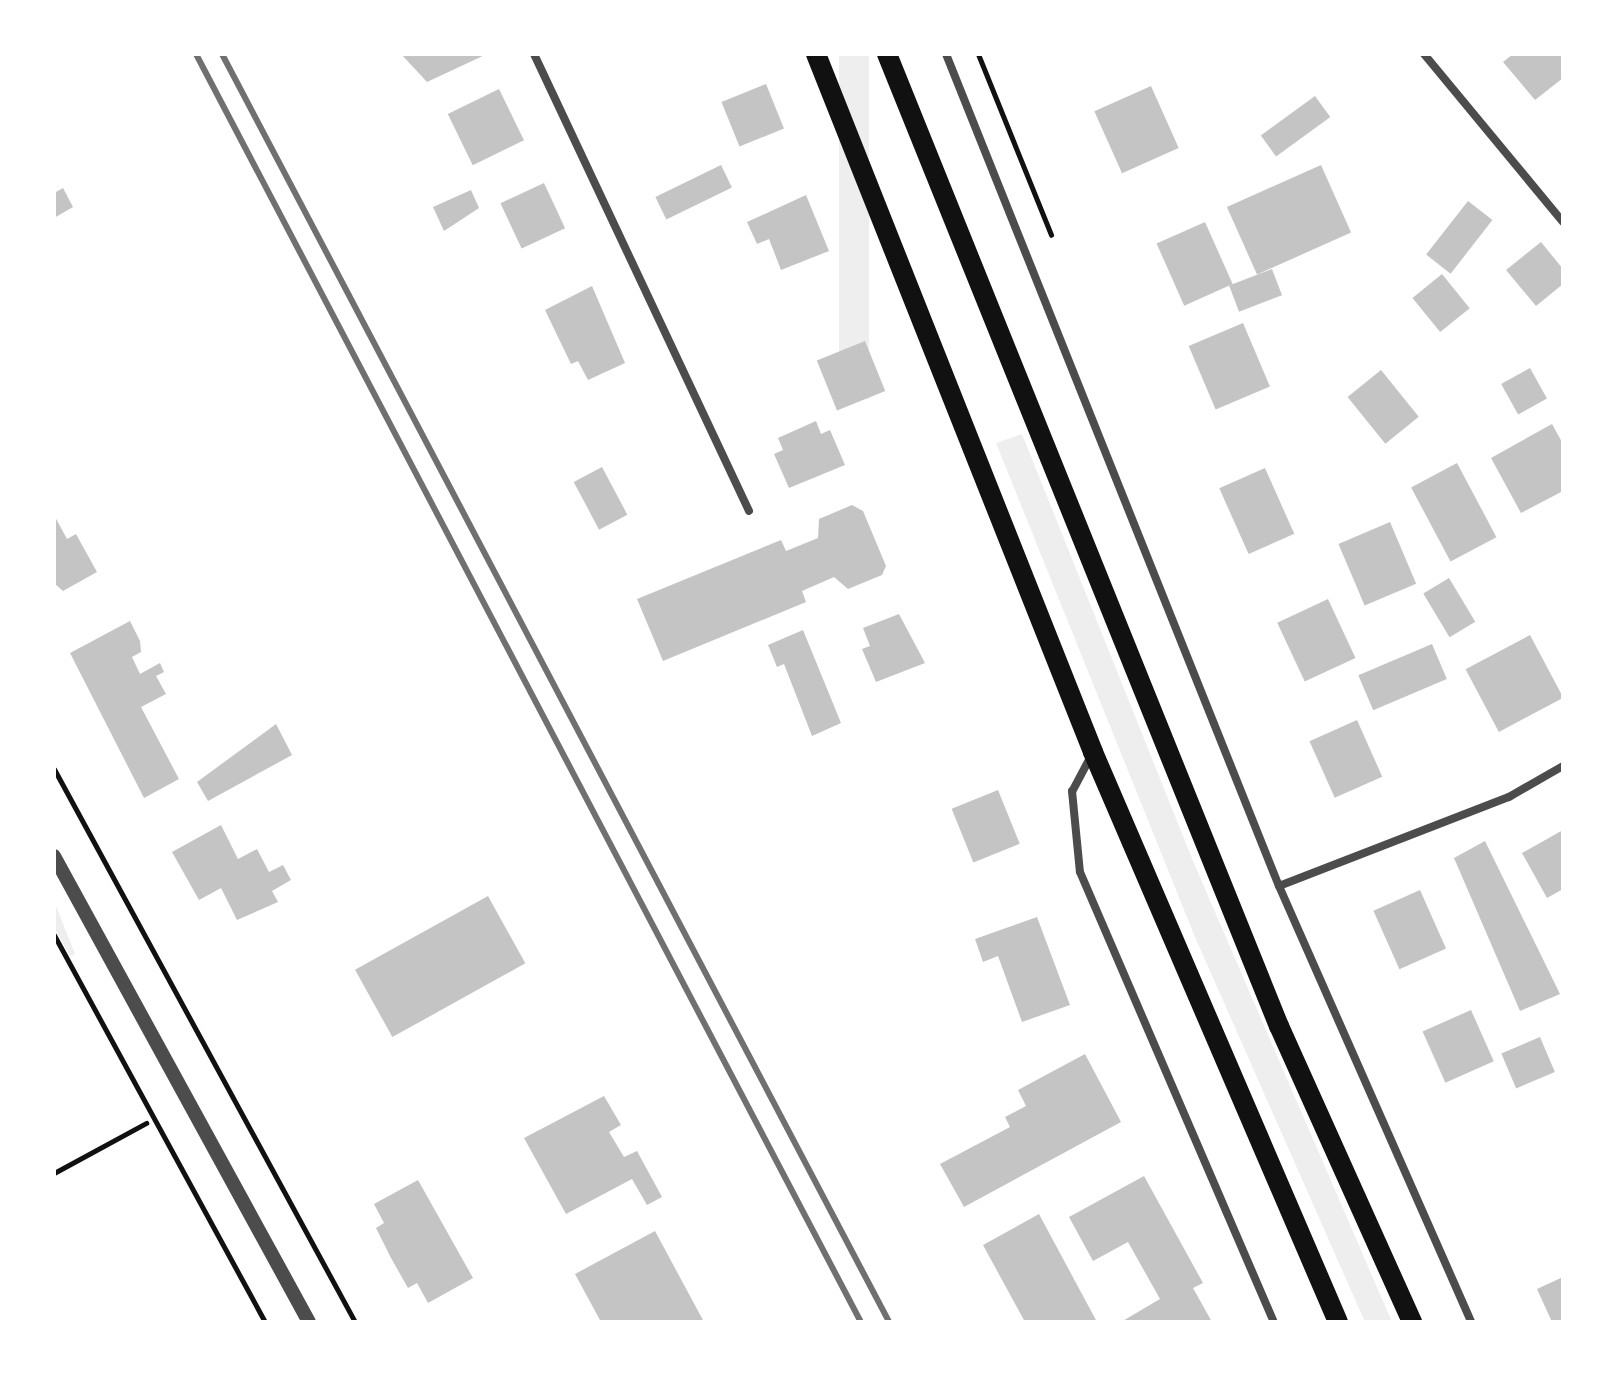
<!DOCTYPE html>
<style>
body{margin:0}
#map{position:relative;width:1617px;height:1376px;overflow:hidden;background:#fff;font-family:Signika,sans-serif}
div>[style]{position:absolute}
.green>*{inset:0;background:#eee;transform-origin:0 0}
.building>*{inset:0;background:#c4c4c4;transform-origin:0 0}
.path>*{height:5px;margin:-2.5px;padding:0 2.5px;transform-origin:2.5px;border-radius:2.5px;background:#111}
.minor>*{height:8px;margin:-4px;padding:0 4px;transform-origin:4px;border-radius:4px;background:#4c4c4c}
.tertiary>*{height:14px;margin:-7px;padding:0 7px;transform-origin:7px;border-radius:7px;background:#4c4c4c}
.primary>*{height:20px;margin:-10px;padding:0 10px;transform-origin:10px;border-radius:10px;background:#111}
.rail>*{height:6px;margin:-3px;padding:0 3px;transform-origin:3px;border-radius:3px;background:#707070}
span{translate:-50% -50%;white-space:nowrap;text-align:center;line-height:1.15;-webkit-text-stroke:8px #fff;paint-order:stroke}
.frame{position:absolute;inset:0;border:56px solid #fff;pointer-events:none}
</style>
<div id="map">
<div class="green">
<div style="left:839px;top:54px;width:30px;height:345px"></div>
<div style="clip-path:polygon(1022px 434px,1193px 861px,1392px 1322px,1365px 1322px,1195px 937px,996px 443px)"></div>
<div style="clip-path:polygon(54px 901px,75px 954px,70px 956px,54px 927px)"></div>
</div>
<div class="building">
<div style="clip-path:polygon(401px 54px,487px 54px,427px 82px)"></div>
<div style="clip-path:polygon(1513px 54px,1563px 54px,1563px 78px,1535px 100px,1503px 62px)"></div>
<div style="left:766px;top:84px;width:48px;height:48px;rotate:68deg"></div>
<div style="left:1151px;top:86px;width:68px;height:62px;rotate:66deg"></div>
<div style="left:499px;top:89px;width:57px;height:57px;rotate:64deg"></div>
<div style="left:1315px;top:96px;width:26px;height:67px;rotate:54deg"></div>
<div style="left:721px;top:165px;width:25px;height:73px;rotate:64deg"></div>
<div style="left:1321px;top:165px;width:74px;height:103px;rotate:66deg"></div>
<div style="left:544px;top:183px;width:50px;height:48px;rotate:65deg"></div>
<div style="clip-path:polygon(63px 188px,73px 207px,54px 218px,54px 193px)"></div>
<div style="clip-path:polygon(471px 190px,479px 208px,444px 231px,433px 207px)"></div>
<div style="clip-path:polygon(806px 195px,829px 251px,781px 270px,769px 239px,757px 244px,747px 222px)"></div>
<div style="left:1468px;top:201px;width:31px;height:68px;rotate:38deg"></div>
<div style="left:1205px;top:222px;width:68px;height:53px;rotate:66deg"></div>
<div style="clip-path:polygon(1541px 242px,1563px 269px,1563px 284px,1536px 306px,1506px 270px)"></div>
<div style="left:1272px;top:269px;width:28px;height:46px;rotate:69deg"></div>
<div style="left:1442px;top:274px;width:44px;height:38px;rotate:51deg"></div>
<div style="clip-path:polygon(592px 286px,625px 363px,588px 380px,578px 361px,571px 364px,545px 310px)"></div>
<div style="left:1243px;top:323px;width:69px;height:59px;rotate:67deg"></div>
<div style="left:865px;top:341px;width:54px;height:52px;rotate:68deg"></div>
<div style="left:1530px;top:368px;width:35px;height:33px;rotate:61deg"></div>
<div style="left:1381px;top:370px;width:60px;height:43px;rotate:51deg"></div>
<div style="clip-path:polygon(816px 421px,821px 434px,830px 430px,845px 465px,789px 488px,774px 454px,783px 450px,778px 438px)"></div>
<div style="clip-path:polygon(1552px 424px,1563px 444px,1563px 491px,1521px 513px,1491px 458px)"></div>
<div style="left:1457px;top:463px;width:84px;height:52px;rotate:62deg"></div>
<div style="left:602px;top:467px;width:54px;height:32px;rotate:62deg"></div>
<div style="left:1265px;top:468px;width:72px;height:50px;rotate:66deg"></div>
<div style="clip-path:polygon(852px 505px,863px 511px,886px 566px,882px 575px,848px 589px,834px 577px,802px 591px,806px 602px,663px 661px,637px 599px,781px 540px,786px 551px,818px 538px,819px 519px)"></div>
<div style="clip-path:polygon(54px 515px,67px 539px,76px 534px,97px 572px,63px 591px,54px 583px)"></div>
<div style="left:1390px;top:522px;width:67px;height:56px;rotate:67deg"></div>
<div style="left:1449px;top:578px;width:51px;height:30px;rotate:59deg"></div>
<div style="left:1328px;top:599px;width:65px;height:56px;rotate:65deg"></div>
<div style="clip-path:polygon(899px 614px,925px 663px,876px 682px,862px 649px,870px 646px,863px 628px)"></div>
<div style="clip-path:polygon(130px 621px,140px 641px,141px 652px,132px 657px,140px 674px,160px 663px,164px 672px,156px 676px,166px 694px,141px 707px,179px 779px,144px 798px,70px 653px)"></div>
<div style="clip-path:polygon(803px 630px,841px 723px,812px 736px,784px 664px,777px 667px,768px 645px)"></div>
<div style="left:1530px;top:635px;width:71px;height:73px;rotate:62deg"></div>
<div style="left:1432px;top:644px;width:38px;height:80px;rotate:67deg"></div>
<div style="left:1357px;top:720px;width:62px;height:52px;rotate:66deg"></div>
<div style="clip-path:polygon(276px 724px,292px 755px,208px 801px,197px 782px)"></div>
<div style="left:998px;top:790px;width:58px;height:50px;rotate:68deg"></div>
<div style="clip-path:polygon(221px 825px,238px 859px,257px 849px,269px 872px,283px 865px,291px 880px,272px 891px,278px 902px,237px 920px,221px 888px,199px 900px,172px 852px)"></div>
<div style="clip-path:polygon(1563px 830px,1563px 889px,1547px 898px,1522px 853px)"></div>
<div style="clip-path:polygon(1485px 841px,1560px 994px,1520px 1011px,1454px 858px)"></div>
<div style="left:1420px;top:890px;width:64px;height:51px;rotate:66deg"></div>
<div style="left:488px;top:896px;width:77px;height:152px;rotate:61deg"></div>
<div style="clip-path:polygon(1037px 917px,1070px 1005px,1022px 1022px,998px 956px,983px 962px,975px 939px)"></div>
<div style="left:1471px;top:1010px;width:56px;height:53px;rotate:66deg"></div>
<div style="left:1540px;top:1037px;width:38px;height:42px;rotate:67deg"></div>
<div style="clip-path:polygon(1085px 1054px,1121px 1122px,964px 1207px,940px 1164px,1010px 1127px,1005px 1117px,1026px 1106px,1018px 1090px)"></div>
<div style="clip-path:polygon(604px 1096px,621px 1125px,609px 1132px,624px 1157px,637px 1151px,662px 1197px,647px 1205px,632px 1179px,566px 1214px,524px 1138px)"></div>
<div style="clip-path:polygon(1144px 1176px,1203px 1283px,1193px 1288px,1212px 1322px,1121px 1322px,1160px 1299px,1128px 1242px,1093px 1261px,1069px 1217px)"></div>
<div style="clip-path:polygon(418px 1180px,473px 1278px,428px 1303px,417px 1283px,408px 1288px,391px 1258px,376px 1228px,384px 1223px,374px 1204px)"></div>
<div style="clip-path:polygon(1039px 1214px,1097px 1322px,1025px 1322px,983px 1245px)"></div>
<div style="clip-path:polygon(655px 1231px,704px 1322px,601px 1322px,575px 1274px)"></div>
<div style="clip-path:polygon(1563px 1277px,1563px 1322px,1552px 1322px,1537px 1289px)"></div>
</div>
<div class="path">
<div style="left:978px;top:54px;width:195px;rotate:68deg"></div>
<div style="left:54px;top:769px;width:630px;rotate:61.44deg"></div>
<div style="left:54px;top:935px;width:441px;rotate:61.4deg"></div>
<div style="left:54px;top:1173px;width:105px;rotate:-28.5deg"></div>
</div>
<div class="minor">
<div style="left:534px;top:54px;width:505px;rotate:64.8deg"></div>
<div style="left:946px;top:54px;width:896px;rotate:68.19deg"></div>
<div style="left:1279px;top:886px;width:476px;rotate:66.2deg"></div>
<div style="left:1424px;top:54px;width:218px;rotate:50.4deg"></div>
<div style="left:1091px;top:756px;width:40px;rotate:118deg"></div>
<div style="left:1072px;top:791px;width:81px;rotate:84.4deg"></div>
<div style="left:1080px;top:872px;width:490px;rotate:66.7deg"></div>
<div style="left:1279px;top:886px;width:247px;rotate:-21.2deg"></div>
<div style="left:1509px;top:797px;width:62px;rotate:-29.9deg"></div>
</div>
<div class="tertiary">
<div style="left:54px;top:856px;width:531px;rotate:61.31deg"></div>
</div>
<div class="primary">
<div style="left:816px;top:54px;width:751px;rotate:68.35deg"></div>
<div style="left:1093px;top:752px;width:620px;rotate:66.74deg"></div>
<div style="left:887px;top:54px;width:1048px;rotate:68.04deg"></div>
<div style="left:1279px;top:1026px;width:325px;rotate:65.8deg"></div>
</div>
<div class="rail">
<div style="left:196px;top:54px;width:1432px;rotate:62.33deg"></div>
<div style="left:222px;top:54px;width:1433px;rotate:62.25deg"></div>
</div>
<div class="frame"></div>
</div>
